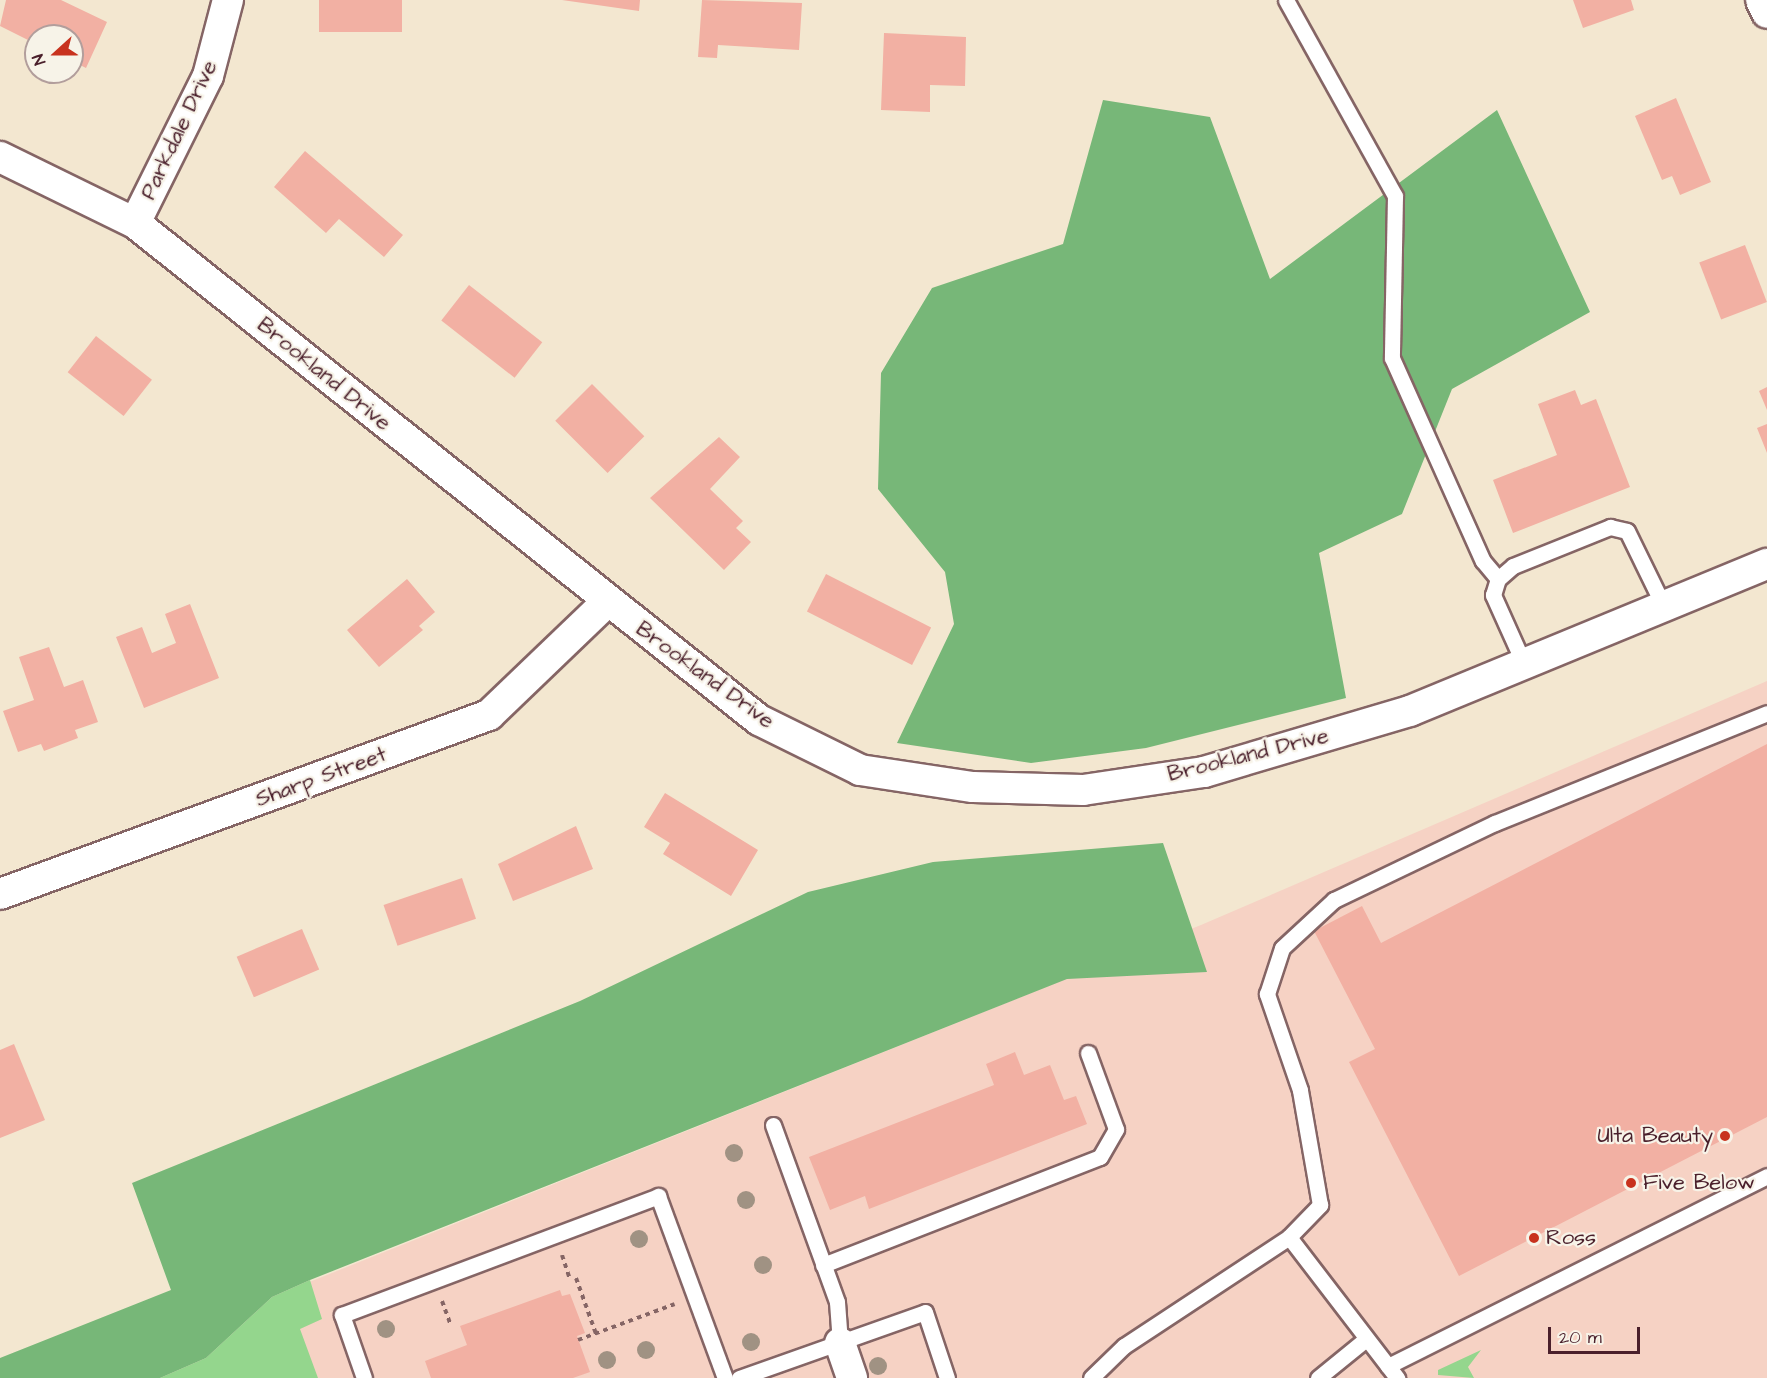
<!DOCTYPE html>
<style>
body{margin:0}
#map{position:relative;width:1767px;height:1378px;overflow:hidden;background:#f3e7d0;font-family:"Architects Daughter",sans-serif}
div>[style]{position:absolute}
.built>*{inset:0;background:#f6d2c4}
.green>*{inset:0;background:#94d68d}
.forest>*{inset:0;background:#77b778}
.building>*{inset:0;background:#f2b0a3;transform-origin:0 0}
.path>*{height:4px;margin-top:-2px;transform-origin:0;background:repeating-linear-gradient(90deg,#856565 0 4.5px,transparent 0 9px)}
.roads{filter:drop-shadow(2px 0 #856565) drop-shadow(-2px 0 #856565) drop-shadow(0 2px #856565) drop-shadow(0 -2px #856565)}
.service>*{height:15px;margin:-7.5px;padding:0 7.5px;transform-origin:7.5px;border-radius:7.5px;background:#fff}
.minor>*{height:30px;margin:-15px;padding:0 15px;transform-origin:15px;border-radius:15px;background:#fff}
.trees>*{width:18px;height:18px;margin:-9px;border-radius:50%;background:#a09283}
.dots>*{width:16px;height:16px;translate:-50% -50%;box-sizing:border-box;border:3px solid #f7f3e8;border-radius:50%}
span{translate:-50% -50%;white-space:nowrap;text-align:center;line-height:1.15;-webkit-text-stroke:4.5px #f7f3e8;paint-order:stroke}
.street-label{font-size:22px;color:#4a1f2b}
.poi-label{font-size:22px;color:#4a1f2b}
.right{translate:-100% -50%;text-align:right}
.left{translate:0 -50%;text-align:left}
.north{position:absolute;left:24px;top:24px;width:60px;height:60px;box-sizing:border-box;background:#f7f3e8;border:2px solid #b29e9c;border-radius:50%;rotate:249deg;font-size:16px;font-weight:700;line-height:24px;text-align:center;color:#4a1f2b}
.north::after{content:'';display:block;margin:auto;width:21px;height:27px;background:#c8321e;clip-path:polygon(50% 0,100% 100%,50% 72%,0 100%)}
.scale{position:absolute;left:1548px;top:1327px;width:92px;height:27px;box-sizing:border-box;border:3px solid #4a1f2b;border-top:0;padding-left:8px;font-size:18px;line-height:21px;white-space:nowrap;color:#4a1f2b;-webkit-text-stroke:4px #f7f3e8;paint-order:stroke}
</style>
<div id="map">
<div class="built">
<div style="clip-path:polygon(1767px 681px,1767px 1378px,302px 1378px,272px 1297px,1201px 925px)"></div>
</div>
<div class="green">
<div style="clip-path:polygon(310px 1280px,322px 1319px,300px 1329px,318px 1378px,160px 1378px,206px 1358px,272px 1297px)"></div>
<div style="clip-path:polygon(1481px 1350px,1468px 1367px,1474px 1378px,1438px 1375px,1438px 1370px)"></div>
</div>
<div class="forest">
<div style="clip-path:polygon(1103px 100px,1210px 117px,1270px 279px,1497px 110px,1590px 312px,1452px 389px,1402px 514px,1319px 553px,1346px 698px,1146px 748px,1031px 763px,897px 743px,954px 624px,945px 572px,878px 489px,881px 373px,932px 288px,1063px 244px)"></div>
<div style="clip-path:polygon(1163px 843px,1207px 972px,1067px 979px,310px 1280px,272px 1297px,206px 1358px,160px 1378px,0 1378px,0 1358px,171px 1290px,132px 1183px,580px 1001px,808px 892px,933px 862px)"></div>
</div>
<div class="building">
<div style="clip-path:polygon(6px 0,61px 0,107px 22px,86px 68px,72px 61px,72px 36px,36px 36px,36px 44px,0 26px)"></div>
<div style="left:319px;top:0;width:83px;height:32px"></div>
<div style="clip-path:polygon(562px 0,640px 0,639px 11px)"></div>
<div style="clip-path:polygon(702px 0,802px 3px,799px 50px,718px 45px,717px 58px,698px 57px)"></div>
<div style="clip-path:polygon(1573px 0,1631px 0,1634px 10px,1583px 28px)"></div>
<div style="clip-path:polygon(884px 33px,966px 37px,965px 86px,930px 85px,930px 112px,881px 110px)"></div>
<div style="clip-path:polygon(1676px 98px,1711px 182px,1680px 195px,1672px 176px,1662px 180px,1635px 116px)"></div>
<div style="clip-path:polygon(305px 151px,403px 235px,384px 257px,339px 219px,326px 233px,274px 187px)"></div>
<div style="left:1745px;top:245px;width:61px;height:49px;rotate:69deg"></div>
<div style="left:469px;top:285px;width:93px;height:45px;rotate:38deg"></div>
<div style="left:96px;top:336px;width:71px;height:46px;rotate:38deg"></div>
<div style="left:592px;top:384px;width:74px;height:52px;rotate:45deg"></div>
<div style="clip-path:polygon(1767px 387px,1767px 410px,1759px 391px)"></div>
<div style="clip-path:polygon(1575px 390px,1581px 405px,1596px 399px,1630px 487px,1513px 533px,1493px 480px,1557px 455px,1538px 404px)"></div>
<div style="clip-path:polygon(1767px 424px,1767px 453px,1757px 428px)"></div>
<div style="clip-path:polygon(719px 437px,740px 457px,710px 489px,743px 521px,736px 528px,751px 542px,724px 570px,650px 498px)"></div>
<div style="left:826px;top:574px;width:118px;height:42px;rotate:27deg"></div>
<div style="clip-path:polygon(407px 579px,435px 612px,419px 626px,423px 630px,379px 667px,347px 630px)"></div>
<div style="clip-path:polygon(190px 604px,219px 678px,144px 708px,116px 637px,142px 627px,152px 653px,176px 643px,165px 614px)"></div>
<div style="clip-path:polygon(49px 647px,64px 687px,83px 680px,98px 722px,75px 730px,78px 738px,44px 751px,41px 744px,18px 752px,3px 711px,34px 700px,19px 657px)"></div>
<div style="clip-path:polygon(1767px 744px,1767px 1117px,1459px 1276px,1349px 1062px,1375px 1049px,1314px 931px,1362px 906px,1381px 943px)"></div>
<div style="clip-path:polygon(665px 793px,758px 850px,731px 896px,663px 854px,670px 843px,644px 827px)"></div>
<div style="clip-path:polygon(576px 826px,593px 869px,513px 901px,498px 864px)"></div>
<div style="left:462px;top:878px;width:43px;height:83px;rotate:71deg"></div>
<div style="left:302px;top:929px;width:44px;height:71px;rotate:67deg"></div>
<div style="clip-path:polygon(14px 1044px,45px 1120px,0 1138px,0 1050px)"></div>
<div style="clip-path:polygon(1015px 1052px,1024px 1075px,1050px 1065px,1064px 1100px,1076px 1096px,1087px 1124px,869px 1209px,865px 1196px,830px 1210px,809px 1157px,994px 1085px,986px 1064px)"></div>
<div style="clip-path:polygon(560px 1290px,562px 1296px,570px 1294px,585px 1333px,577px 1336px,590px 1372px,573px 1378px,431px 1378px,425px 1361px,467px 1345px,460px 1326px)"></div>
</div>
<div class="path">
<div style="left:562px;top:1255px;width:26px;rotate:72deg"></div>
<div style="left:576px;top:1278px;width:59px;rotate:70.3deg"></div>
<div style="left:442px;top:1301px;width:23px;rotate:70deg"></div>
<div style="left:578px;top:1340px;width:103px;rotate:-20.4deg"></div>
</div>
<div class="roads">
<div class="service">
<div style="left:1286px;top:0;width:224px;rotate:60.9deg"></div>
<div style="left:1395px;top:196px;width:162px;rotate:91.1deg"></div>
<div style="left:1392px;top:358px;width:222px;rotate:65.9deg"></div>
<div style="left:1483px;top:561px;width:23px;rotate:50deg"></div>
<div style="left:1524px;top:664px;width:76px;rotate:-114.2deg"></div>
<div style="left:1493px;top:595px;width:17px;rotate:-73deg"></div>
<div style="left:1498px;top:579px;width:20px;rotate:-41deg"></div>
<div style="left:1513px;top:566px;width:105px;rotate:-21.9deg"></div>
<div style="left:1610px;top:527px;width:17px;rotate:13deg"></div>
<div style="left:1627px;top:531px;width:85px;rotate:64deg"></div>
<div style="left:773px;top:1125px;width:188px;rotate:70.1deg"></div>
<div style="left:837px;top:1302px;width:41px;rotate:85.8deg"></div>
<div style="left:1289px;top:1237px;width:45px;rotate:-45.9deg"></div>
<div style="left:1320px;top:1205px;width:117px;rotate:-99.9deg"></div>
<div style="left:1300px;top:1090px;width:102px;rotate:-109deg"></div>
<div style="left:1267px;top:994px;width:48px;rotate:-71.9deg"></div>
<div style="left:1282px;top:948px;width:71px;rotate:-42.7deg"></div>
<div style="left:1334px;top:900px;width:178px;rotate:-25.6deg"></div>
<div style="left:1495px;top:823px;width:293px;rotate:-22deg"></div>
<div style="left:823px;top:1265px;width:297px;rotate:-21.3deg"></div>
<div style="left:1100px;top:1157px;width:32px;rotate:-60deg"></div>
<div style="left:1116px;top:1129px;width:81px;rotate:-110.2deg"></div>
<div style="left:1388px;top:1366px;width:424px;rotate:-26.6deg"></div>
<div style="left:364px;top:1378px;width:67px;rotate:-109.2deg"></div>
<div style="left:342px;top:1315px;width:338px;rotate:-20.6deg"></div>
<div style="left:658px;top:1196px;width:194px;rotate:69.8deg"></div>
<div style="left:739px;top:1378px;width:197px;rotate:-19.5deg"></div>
<div style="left:925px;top:1312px;width:70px;rotate:71.6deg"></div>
<div style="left:1091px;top:1378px;width:46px;rotate:-44.1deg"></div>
<div style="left:1124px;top:1346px;width:198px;rotate:-33.4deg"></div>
<div style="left:1289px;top:1237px;width:178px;rotate:52.5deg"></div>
<div style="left:1318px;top:1378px;width:62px;rotate:-39.1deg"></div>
</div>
<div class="minor">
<div style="left:1761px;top:0;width:14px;rotate:65deg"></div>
<div style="left:0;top:157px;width:150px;rotate:26.1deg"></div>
<div style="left:135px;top:223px;width:798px;rotate:38.54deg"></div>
<div style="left:759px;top:720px;width:113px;rotate:26.3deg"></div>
<div style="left:860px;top:770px;width:114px;rotate:8.6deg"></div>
<div style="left:973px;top:787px;width:110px;rotate:1.6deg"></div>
<div style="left:1083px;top:790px;width:122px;rotate:-8.5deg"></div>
<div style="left:1204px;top:772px;width:215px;rotate:-16.5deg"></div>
<div style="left:1410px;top:711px;width:386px;rotate:-22.4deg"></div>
<div style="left:135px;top:223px;width:164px;rotate:-63.6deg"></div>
<div style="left:208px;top:76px;width:79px;rotate:-75.3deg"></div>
<div style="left:0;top:894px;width:521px;rotate:-20.11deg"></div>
<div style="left:489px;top:715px;width:163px;rotate:-43.8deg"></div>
<div style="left:840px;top:1343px;width:37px;rotate:71deg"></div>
</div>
</div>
<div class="trees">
<div style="left:734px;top:1153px"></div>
<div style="left:746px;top:1200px"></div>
<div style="left:639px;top:1239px"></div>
<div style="left:763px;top:1265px"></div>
<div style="left:386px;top:1329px"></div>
<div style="left:751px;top:1342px"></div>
<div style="left:646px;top:1350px"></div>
<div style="left:607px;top:1360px"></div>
<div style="left:878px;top:1366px"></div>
</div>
<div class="dots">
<div style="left:1725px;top:1136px;background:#c8321e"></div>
<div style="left:1631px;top:1183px;background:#c8321e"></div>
<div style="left:1534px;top:1238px;background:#c8321e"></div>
</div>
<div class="street-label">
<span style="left:179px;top:130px;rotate:-65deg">Parkdale Drive</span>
<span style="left:324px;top:374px;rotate:39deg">Brookland Drive</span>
<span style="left:705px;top:675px;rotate:36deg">Brookland Drive</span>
<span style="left:1248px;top:755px;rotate:-14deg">Brookland Drive</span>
<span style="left:321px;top:777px;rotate:-20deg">Sharp Street</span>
</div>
<div class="poi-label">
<span class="right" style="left:1713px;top:1136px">Ulta Beauty</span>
<span class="left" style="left:1643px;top:1183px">Five Below</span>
<span class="left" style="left:1546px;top:1238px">Ross</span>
</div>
<div class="north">N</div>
<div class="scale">20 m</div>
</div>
